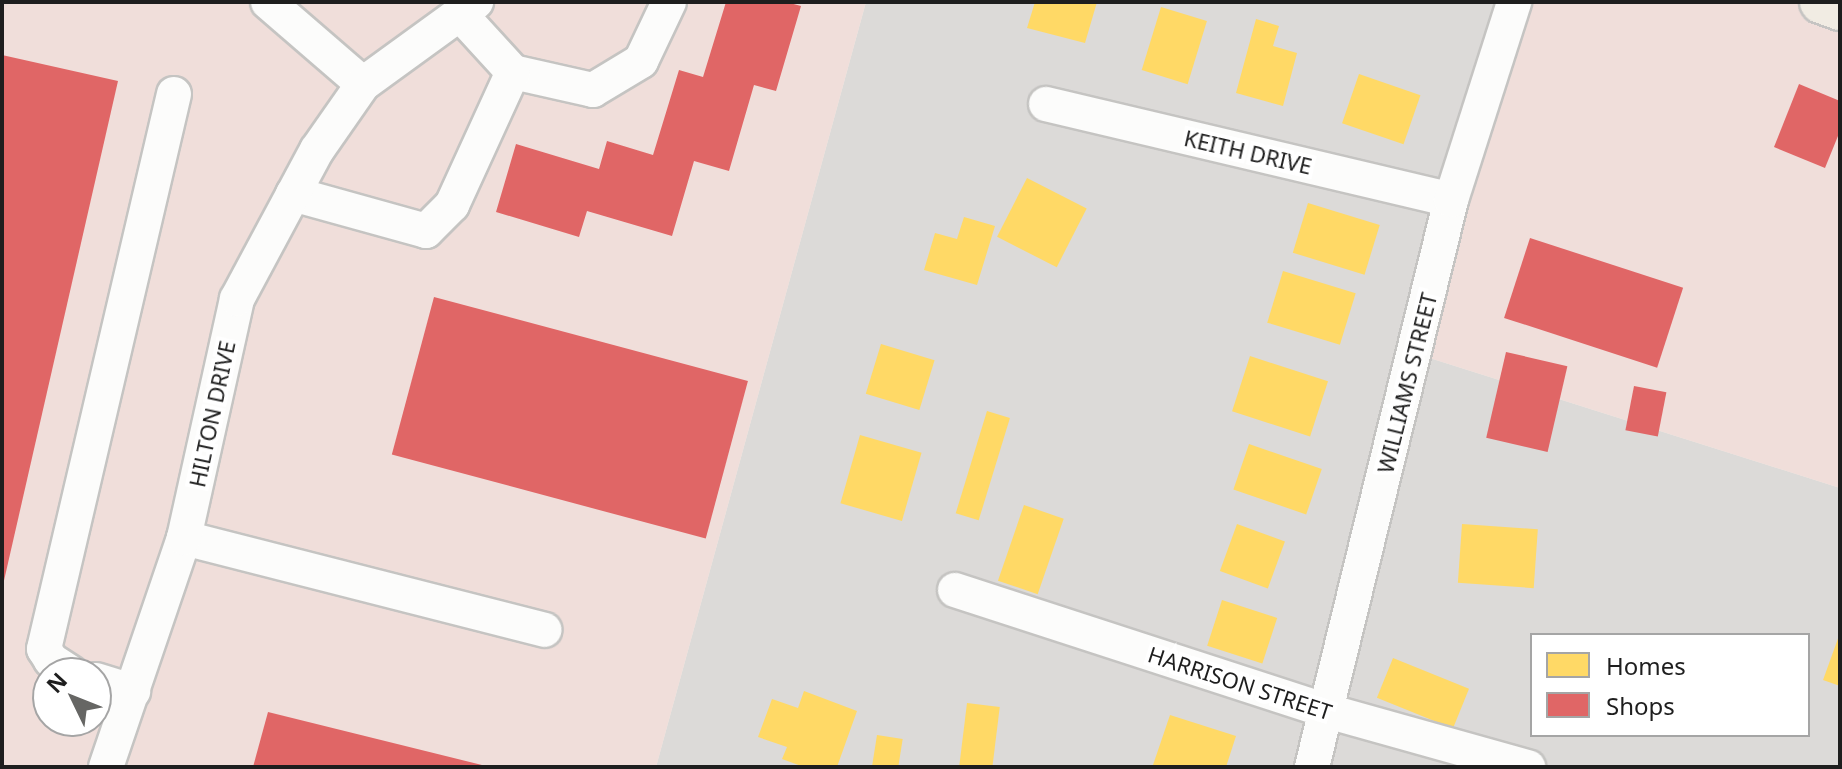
<!DOCTYPE html>
<style>
body{margin:0}
#map{position:relative;width:1842px;height:769px;overflow:hidden;background:#edebe6;font-family:"Noto Sans",sans-serif}
div>[style]{position:absolute}
.residential>*{inset:0;background:#dcdad8}
.commercial>*{inset:0;background:#f0deda}
.homes>*{inset:0;background:#ffd966;transform-origin:0 0}
.shops>*{inset:0;background:#e06666;transform-origin:0 0}
.roads{filter:drop-shadow(2px 0 #c5c4c2) drop-shadow(-2px 0 #c5c4c2) drop-shadow(0 2px #c5c4c2) drop-shadow(0 -2px #c5c4c2)}
.minor>*{height:34px;margin:-17px;padding:0 17px;transform-origin:17px;border-radius:17px;background:#fcfcfb}
.major>*{height:42px;margin:-21px;padding:0 21px;transform-origin:21px;border-radius:21px;background:#f1ece3}
span{translate:-50% -50%;white-space:nowrap;text-align:center;line-height:1.15;-webkit-text-stroke:8px #fff;paint-order:stroke}
.street-label{font-size:22px;color:#1e1e1e}
.frame{position:absolute;inset:0;border:4px solid #1e1e1e;pointer-events:none}
.legend{position:absolute;left:1530px;top:633px;width:280px;height:104px;box-sizing:border-box;background:#fff;border:2px solid #a5a5a5;margin:0;padding:10px 14px;list-style:none;font-size:24px;color:#1e1e1e}
.legend li{display:flex;align-items:center;gap:16px;height:40px}
.legend b{width:40px;border:2px solid #a5a5a5}
.north{position:absolute;left:32px;top:657px;width:80px;height:80px;box-sizing:border-box;background:#fff;border:2px solid #a5a5a5;border-radius:50%;rotate:313deg;font-size:22px;font-weight:700;line-height:32px;text-align:center;color:#1e1e1e}
.north::after{content:'';display:block;margin:auto;width:28px;height:36px;background:#666664;clip-path:polygon(50% 0,100% 100%,50% 72%,0 100%)}
</style>
<div id="map">
<div class="residential">
<div style="clip-path:polygon(evenodd,866px 2px,1512px 2px,1398px 348px,1840px 488px,1840px 767px,656px 767px,866px 2px,1532px 635px,1808px 635px,1808px 735px,1532px 735px,1532px 635px)"></div>
</div>
<div class="commercial">
<div style="clip-path:polygon(evenodd,2px 2px,866px 2px,656px 767px,2px 767px,2px 2px,48px 673px,96px 673px,96px 721px,48px 721px,48px 673px)"></div>
<div style="clip-path:polygon(1512px 2px,1840px 2px,1840px 488px,1398px 348px)"></div>
</div>
<div class="homes">
<div style="clip-path:polygon(1035px 2px,1097px 2px,1085px 43px,1027px 28px)"></div>
<div style="left:1161px;top:7px;width:48px;height:66px;rotate:17deg"></div>
<div style="clip-path:polygon(1256px 19px,1279px 26px,1273px 46px,1297px 53px,1283px 106px,1236px 93px)"></div>
<div style="left:1359px;top:74px;width:65px;height:52px;rotate:19deg"></div>
<div style="left:1027px;top:178px;width:67px;height:66px;rotate:27deg"></div>
<div style="left:1308px;top:203px;width:75px;height:52px;rotate:17deg"></div>
<div style="clip-path:polygon(964px 217px,995px 226px,977px 285px,924px 270px,935px 233px,957px 239px)"></div>
<div style="left:1283px;top:271px;width:76px;height:54px;rotate:17deg"></div>
<div style="left:881px;top:344px;width:56px;height:52px;rotate:17deg"></div>
<div style="left:1250px;top:356px;width:82px;height:58px;rotate:18deg"></div>
<div style="left:987px;top:411px;width:24px;height:107px;rotate:17deg"></div>
<div style="left:860px;top:435px;width:64px;height:71px;rotate:16deg"></div>
<div style="left:1249px;top:444px;width:77px;height:48px;rotate:19deg"></div>
<div style="left:1024px;top:505px;width:42px;height:80px;rotate:19deg"></div>
<div style="left:1237px;top:524px;width:51px;height:50px;rotate:20deg"></div>
<div style="left:1462px;top:524px;width:76px;height:59px;rotate:4deg"></div>
<div style="left:1222px;top:600px;width:58px;height:48px;rotate:18deg"></div>
<div style="clip-path:polygon(1840px 633px,1840px 686px,1823px 680px)"></div>
<div style="left:1393px;top:658px;width:82px;height:43px;rotate:22deg"></div>
<div style="clip-path:polygon(804px 691px,857px 711px,837px 767px,804px 767px,782px 759px,787px 747px,758px 737px,772px 699px,798px 708px)"></div>
<div style="left:967px;top:703px;width:33px;height:64px;rotate:7deg"></div>
<div style="clip-path:polygon(1170px 715px,1236px 736px,1226px 767px,1153px 765px)"></div>
<div style="left:877px;top:735px;width:26px;height:32px;rotate:9deg"></div>
</div>
<div class="shops">
<div style="clip-path:polygon(726px 2px,786px 2px,801px 6px,776px 91px,754px 85px,729px 171px,694px 161px,672px 236px,587px 211px,579px 237px,496px 212px,516px 144px,599px 169px,607px 141px,653px 155px,679px 70px,703px 77px)"></div>
<div style="clip-path:polygon(2px 55px,118px 81px,3px 585px,2px 585px)"></div>
<div style="clip-path:polygon(1799px 84px,1840px 101px,1840px 131px,1825px 168px,1774px 147px)"></div>
<div style="left:1530px;top:238px;width:161px;height:84px;rotate:18deg"></div>
<div style="left:434px;top:297px;width:325px;height:163px;rotate:15deg"></div>
<div style="left:1506px;top:352px;width:63px;height:88px;rotate:13deg"></div>
<div style="left:1634px;top:386px;width:33px;height:45px;rotate:11deg"></div>
<div style="clip-path:polygon(268px 712px,486px 766px,486px 767px,253px 767px)"></div>
</div>
<div class="roads">
<div class="minor">
<div style="left:268px;top:2px;width:125px;rotate:40.8deg"></div>
<div style="left:513px;top:72px;width:82px;rotate:12.7deg"></div>
<div style="left:593px;top:90px;width:56px;rotate:-31.1deg"></div>
<div style="left:641px;top:61px;width:65px;rotate:-64.6deg"></div>
<div style="left:1046px;top:104px;width:416px;rotate:13.3deg"></div>
<div style="left:293px;top:194px;width:138px;rotate:15.5deg"></div>
<div style="left:426px;top:231px;width:37px;rotate:-45deg"></div>
<div style="left:452px;top:205px;width:146px;rotate:-65.4deg"></div>
<div style="left:513px;top:72px;width:79px;rotate:-132.4deg"></div>
<div style="left:184px;top:538px;width:372px;rotate:14.3deg"></div>
<div style="left:955px;top:590px;width:391px;rotate:18deg"></div>
<div style="left:1327px;top:711px;width:209px;rotate:15.6deg"></div>
<div style="left:71px;top:673px;width:24px;rotate:-147deg"></div>
<div style="left:51px;top:660px;width:13px;rotate:-122deg"></div>
<div style="left:44px;top:649px;width:570px;rotate:-76.82deg"></div>
<div style="left:96px;top:680px;width:39px;rotate:17deg"></div>
<div style="left:106px;top:767px;width:242px;rotate:-71.2deg"></div>
<div style="left:184px;top:538px;width:245px;rotate:-77.5deg"></div>
<div style="left:237px;top:299px;width:169px;rotate:-61.8deg"></div>
<div style="left:317px;top:150px;width:80px;rotate:-55.1deg"></div>
<div style="left:363px;top:84px;width:140px;rotate:-36deg"></div>
<div style="left:1312px;top:767px;width:584px;rotate:-76.23deg"></div>
<div style="left:1451px;top:200px;width:208px;rotate:-72.3deg"></div>
</div>
<div class="major">
<div style="left:1821px;top:2px;width:20px;rotate:20deg"></div>
</div>
</div>
<div class="street-label">
<span style="left:1248px;top:152px;rotate:13deg">KEITH DRIVE</span>
<span style="left:1407px;top:383px;rotate:-76deg">WILLIAMS STREET</span>
<span style="left:212px;top:414px;rotate:-78deg">HILTON DRIVE</span>
<span style="left:1240px;top:683px;rotate:18deg">HARRISON STREET</span>
</div>
<div class="frame"></div>
<ul class="legend">
<li><b style="height:22px;background:#ffd966"></b>Homes</li>
<li><b style="height:22px;background:#e06666"></b>Shops</li>
</ul>
<div class="north">N</div>
</div>
